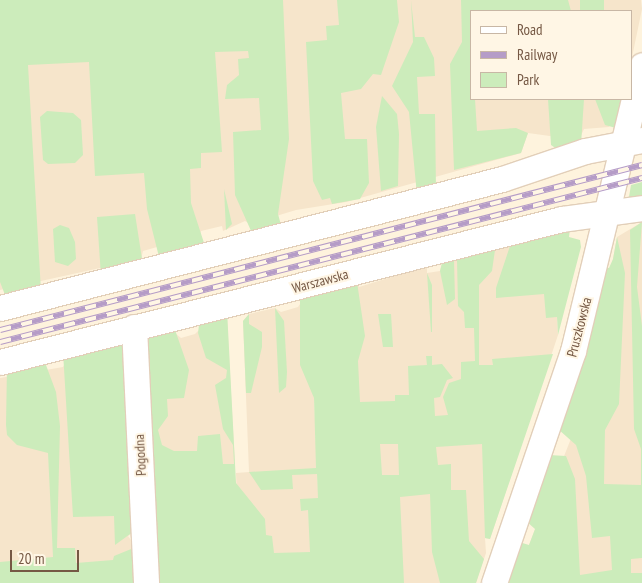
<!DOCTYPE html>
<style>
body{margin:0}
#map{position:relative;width:642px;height:583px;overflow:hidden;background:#fef3dd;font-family:"PT Sans Narrow",sans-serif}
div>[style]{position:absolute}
.residential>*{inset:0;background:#f6e5cb}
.green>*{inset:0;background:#ccecbb;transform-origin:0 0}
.roads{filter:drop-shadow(1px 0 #e2cfb9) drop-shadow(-1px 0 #e2cfb9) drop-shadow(0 1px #e2cfb9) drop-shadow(0 -1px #e2cfb9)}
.minor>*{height:25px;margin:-12.5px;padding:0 12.5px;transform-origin:12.5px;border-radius:12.5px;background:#fff}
.rail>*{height:5.5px;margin-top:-2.75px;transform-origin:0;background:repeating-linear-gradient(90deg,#fff6e5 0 11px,#b59cc7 0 22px);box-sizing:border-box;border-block:1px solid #b59cc7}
span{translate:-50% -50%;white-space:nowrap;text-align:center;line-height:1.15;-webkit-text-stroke:4px #fff6e5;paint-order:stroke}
.street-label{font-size:14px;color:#755844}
.legend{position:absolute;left:470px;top:10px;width:162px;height:90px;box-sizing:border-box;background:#fff6e5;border:1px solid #c8b7a5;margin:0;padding:6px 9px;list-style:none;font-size:15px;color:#755844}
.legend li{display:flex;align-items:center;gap:10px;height:25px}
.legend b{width:25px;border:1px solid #c8b7a5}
.scale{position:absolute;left:10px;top:550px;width:69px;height:22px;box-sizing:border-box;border:2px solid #755844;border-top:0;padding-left:6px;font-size:15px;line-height:18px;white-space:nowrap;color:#755844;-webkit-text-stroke:4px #fff6e5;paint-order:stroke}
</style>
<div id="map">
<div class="residential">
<div style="clip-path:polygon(0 0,641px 0,642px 9px,631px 62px,631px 11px,471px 11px,471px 99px,622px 99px,609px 127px,584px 129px,579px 140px,528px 133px,521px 153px,346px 202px,296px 210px,250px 224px,245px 221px,223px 231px,222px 226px,201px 231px,198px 244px,157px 247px,143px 251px,141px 259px,0 290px)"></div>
<div style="clip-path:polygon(642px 222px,642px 583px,514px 583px,570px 441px,599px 336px,617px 237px)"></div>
<div style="clip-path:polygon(552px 232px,558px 335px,490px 539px,485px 538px,486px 553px,476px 583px,364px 583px,349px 284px,357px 282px,359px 287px,427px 266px,427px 273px,440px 271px,442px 263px)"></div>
<div style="clip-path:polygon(302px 301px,314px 397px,322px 583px,240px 583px,236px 473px,249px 472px,243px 321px,249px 314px,275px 308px,281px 312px,298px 307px)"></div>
<div style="clip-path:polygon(227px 319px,235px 466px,149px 470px,175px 333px,181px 338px,195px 334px,203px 326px)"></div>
<div style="clip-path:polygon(67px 360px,135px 530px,128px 536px,136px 547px,138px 583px,0 583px,0 378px,63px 367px)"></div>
</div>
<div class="green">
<div style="clip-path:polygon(0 0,283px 0,289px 139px,278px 214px,281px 225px,252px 233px,235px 195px,233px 132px,261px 130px,259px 98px,225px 99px,227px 85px,239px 75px,238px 59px,249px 58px,248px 51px,215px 52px,222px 152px,201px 153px,201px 168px,190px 169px,191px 203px,206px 249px,160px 261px,147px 209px,144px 173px,95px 176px,89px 62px,28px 65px,41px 291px,7px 300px,0 282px)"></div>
<div style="clip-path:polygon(337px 0,397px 0,399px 22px,381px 75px,373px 74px,361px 89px,341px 93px,345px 139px,367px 139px,369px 183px,360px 199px,332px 204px,330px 198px,322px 200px,313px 181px,306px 42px,327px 40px,326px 26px,339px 25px)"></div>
<div style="clip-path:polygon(411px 0,415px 37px,424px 37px,434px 58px,435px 76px,417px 77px,419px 114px,435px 114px,436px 190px,417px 195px,409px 112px,392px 86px,413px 42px)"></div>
<div style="clip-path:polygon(461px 0,568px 0,571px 11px,471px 11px,471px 99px,475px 99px,477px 131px,516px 128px,528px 133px,521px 153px,454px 170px,450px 64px,462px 42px)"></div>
<div style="left:580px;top:0;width:24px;height:11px"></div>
<div style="clip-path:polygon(382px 96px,397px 114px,399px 134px,398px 186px,381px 191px,376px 127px)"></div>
<div style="clip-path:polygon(548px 99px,584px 99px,581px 145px,561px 152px,551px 145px)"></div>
<div style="clip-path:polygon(595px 99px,622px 99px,616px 128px,605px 125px)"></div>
<div style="clip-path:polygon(47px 111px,73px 113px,81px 120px,83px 155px,75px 163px,48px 164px,43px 160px,40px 117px)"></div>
<div style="clip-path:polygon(642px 182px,642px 200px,629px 197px,631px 185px)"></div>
<div style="clip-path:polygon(224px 189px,232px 224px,226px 230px)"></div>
<div style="clip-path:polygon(135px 214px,143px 265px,101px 276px,97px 217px)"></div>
<div style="clip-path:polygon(642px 222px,637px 287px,642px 326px,642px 558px,631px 559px,631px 573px,642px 573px,642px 583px,504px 583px,519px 542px,529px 545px,535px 529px,526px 521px,549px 455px,566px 456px,575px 479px,580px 575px,612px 570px,610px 536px,592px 538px,586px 476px,576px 445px,558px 429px,604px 267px,609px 268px,613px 259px,617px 237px,625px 273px,619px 404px,605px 430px,604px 484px,641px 485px,641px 449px,634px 429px,630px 230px)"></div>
<div style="clip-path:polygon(60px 225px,69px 228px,75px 242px,76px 259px,68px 266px,55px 262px,53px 229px)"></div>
<div style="clip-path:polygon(570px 228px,569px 237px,580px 240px,581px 247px,558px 335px,557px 317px,546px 318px,544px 294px,496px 298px,496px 288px,511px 243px)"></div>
<div style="clip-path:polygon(evenodd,495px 250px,492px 271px,479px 285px,479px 365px,493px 365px,492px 359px,553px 354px,490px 539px,485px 538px,482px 444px,436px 447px,438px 465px,451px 464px,451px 490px,466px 490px,469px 541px,484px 559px,476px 583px,440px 583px,432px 552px,430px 494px,400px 497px,404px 583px,153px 583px,146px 342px,151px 335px,173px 324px,189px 370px,184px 398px,167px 399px,168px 416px,158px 430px,162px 445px,174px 451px,197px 451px,198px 436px,220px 434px,223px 464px,234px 464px,233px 445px,223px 429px,215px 385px,226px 378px,227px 370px,206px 358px,198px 333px,200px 317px,227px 310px,236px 483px,265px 519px,266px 535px,272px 536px,274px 553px,310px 552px,308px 510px,301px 511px,300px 499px,318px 498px,317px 474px,292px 475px,293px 489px,261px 490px,249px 472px,316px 468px,314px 398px,300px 365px,300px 292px,357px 282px,365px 336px,358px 361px,360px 402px,395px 401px,395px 395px,409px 395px,408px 366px,427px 365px,426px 356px,432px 356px,432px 365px,442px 364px,453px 378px,447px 380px,440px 397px,434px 398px,435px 416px,448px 415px,443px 397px,449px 383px,461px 379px,461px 362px,475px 361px,474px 328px,465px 328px,464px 312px,458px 306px,457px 260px,495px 250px,380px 444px,398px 444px,399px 475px,382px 475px,380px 444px)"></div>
<div style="clip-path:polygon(454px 260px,455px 299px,447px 305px,440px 271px,442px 263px)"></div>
<div style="clip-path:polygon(427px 273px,432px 285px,432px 332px,431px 332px)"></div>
<div style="clip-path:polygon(275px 308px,284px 321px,287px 372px,286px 387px,279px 393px)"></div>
<div style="clip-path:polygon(249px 314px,249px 324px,262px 332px,262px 347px,251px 393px,246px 393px,243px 321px)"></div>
<div style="clip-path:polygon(378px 314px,391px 314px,393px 347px,383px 347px)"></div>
<div style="clip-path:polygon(123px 341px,137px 529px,115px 545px,114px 516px,73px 517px,63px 352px,90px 345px,95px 353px,93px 345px)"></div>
<div style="clip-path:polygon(43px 357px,56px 392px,60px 426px,57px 548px,75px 548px,76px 563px,113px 560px,114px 556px,136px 547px,138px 583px,0 583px,0 562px,53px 557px,48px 453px,17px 445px,7px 435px,6px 425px,7px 366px)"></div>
</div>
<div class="roads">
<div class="minor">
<div style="left:0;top:308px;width:518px;rotate:-14.41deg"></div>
<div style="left:502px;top:179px;width:88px;rotate:-18.6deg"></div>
<div style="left:585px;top:151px;width:58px;rotate:-10.9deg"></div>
<div style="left:134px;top:327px;width:256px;rotate:87.3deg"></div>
<div style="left:0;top:362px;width:580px;rotate:-14.28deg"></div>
<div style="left:562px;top:219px;width:81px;rotate:-7.8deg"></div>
<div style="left:494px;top:583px;width:245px;rotate:-71.2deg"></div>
<div style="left:573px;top:351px;width:294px;rotate:-76.4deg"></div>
</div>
</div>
<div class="rail">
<div style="left:0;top:330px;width:663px;rotate:-14.41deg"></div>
<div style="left:0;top:342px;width:663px;rotate:-14.33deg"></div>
</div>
<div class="street-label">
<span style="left:320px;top:281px;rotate:-15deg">Warszawska</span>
<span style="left:579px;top:327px;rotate:-75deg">Pruszkowska</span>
<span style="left:140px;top:455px;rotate:-93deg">Pogodna</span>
</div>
<ul class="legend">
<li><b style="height:6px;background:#fff"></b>Road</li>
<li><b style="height:6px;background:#b59cc7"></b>Railway</li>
<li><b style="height:14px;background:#ccecbb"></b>Park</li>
</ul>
<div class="scale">20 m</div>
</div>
